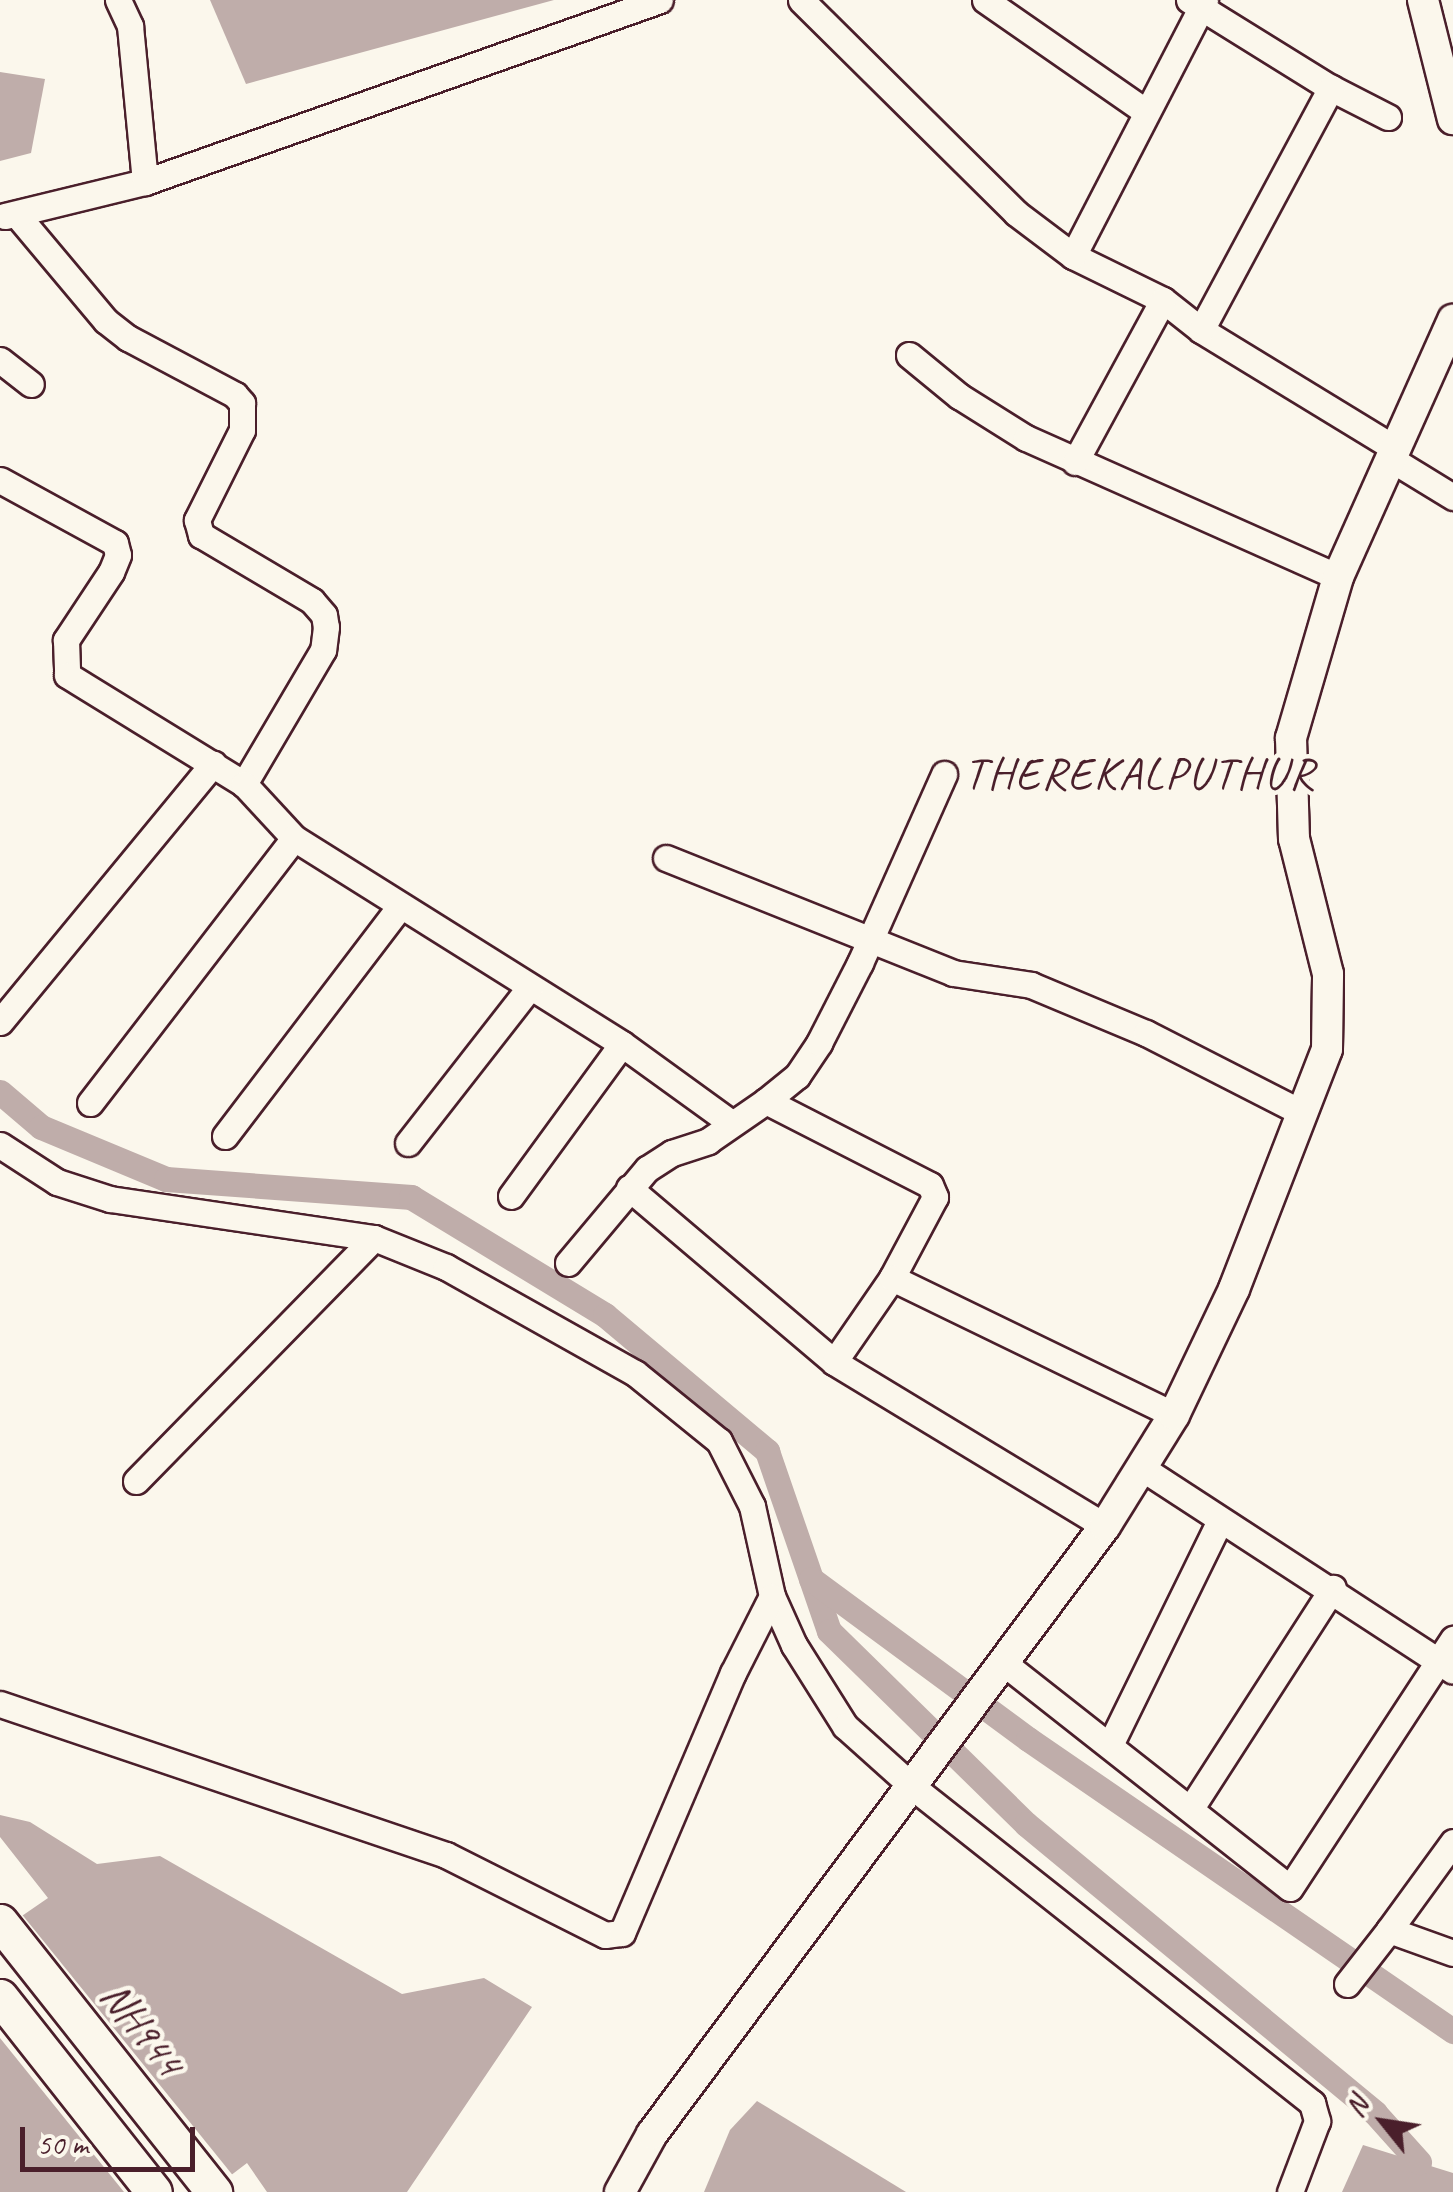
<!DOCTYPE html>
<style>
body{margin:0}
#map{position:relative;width:1453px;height:2192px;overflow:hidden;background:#fbf7ec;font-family:Caveat,sans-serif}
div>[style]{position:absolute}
.water>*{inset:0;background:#bfadaa}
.pier>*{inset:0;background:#fbf7ec}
.canal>*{height:25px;margin:-12.5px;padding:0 12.5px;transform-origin:12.5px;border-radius:12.5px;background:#bfadaa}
.roads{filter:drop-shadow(2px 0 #4a1f2b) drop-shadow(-2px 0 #4a1f2b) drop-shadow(0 2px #4a1f2b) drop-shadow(0 -2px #4a1f2b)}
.minor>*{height:25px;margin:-12.5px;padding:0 12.5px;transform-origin:12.5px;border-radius:12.5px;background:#fbf7ec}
.major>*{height:30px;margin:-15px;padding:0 15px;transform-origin:15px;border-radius:15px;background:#fbf7ec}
.highway>*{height:35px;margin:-17.5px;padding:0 17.5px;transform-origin:17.5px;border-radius:17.5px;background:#fbf7ec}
span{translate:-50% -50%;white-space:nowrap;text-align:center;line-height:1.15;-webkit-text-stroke:9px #fbf7ec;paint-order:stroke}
.street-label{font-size:42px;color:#4a1f2b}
.neighbourhood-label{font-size:45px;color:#4a1f2b;letter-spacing:2.5px}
.north{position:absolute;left:1333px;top:2072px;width:100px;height:100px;-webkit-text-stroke:8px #fbf7ec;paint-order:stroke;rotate:300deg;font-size:28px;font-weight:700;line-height:40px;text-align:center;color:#4a1f2b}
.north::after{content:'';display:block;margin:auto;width:35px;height:45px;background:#4a1f2b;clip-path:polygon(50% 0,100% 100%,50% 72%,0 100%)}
.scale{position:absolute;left:20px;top:2127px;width:175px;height:45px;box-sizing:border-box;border:5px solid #4a1f2b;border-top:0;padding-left:12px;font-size:30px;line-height:35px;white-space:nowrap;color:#4a1f2b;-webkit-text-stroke:8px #fbf7ec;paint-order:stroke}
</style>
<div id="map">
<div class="water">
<div style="clip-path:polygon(210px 0,554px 0,246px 84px)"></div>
<div style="clip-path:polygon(0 72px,45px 79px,31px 153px,0 161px)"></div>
<div style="clip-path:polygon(0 1815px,30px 1822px,97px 1864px,160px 1856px,402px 1994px,484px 1978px,532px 2007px,407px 2192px,267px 2192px,247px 2163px,209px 2192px,0 2192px,0 1931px,48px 1898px,0 1837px)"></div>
<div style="clip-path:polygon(757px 2101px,906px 2192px,704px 2192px,730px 2130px)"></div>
<div style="clip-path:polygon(1363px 2145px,1453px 2173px,1453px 2192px,1342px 2192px)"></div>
</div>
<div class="pier">
<div style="clip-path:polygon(20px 1912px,235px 2178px,217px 2192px,124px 2192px,0 2038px,0 1925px)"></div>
</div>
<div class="canal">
<div style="left:0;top:1092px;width:54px;rotate:40.5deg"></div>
<div style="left:41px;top:1127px;width:135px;rotate:22.6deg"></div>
<div style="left:166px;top:1179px;width:246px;rotate:4.2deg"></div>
<div style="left:411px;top:1197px;width:227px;rotate:31.3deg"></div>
<div style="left:605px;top:1315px;width:212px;rotate:40deg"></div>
<div style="left:767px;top:1451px;width:190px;rotate:71deg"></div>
<div style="left:829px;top:1631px;width:276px;rotate:44.4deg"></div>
<div style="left:1026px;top:1824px;width:453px;rotate:39.6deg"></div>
<div style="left:1375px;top:2113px;width:66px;rotate:48.1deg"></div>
<div style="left:811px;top:1579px;width:270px;rotate:36.4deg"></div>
<div style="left:1028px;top:1739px;width:516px;rotate:34.49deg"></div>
</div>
<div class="roads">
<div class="minor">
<div style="left:118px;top:0;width:29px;rotate:65deg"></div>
<div style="left:130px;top:26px;width:157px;rotate:84.5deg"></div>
<div style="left:801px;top:0;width:303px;rotate:44.7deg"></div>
<div style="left:1016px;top:213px;width:71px;rotate:37deg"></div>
<div style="left:1073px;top:256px;width:100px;rotate:26.1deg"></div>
<div style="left:1163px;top:300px;width:48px;rotate:38.3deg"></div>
<div style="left:1201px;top:330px;width:228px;rotate:31.4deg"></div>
<div style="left:985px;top:0;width:196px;rotate:34.8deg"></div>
<div style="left:1189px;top:0;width:167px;rotate:31.8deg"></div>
<div style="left:1331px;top:88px;width:64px;rotate:27deg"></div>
<div style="left:17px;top:215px;width:138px;rotate:50deg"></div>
<div style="left:106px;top:321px;width:28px;rotate:38deg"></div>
<div style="left:128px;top:338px;width:121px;rotate:28deg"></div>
<div style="left:235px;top:395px;width:11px;rotate:49deg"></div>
<div style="left:242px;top:403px;width:27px;rotate:90deg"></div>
<div style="left:242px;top:430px;width:101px;rotate:116.6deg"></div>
<div style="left:197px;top:520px;width:16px;rotate:75deg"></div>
<div style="left:201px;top:535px;width:129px;rotate:30.7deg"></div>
<div style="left:312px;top:601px;width:18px;rotate:49deg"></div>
<div style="left:324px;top:615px;width:12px;rotate:81deg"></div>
<div style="left:326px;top:627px;width:23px;rotate:97deg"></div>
<div style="left:323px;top:650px;width:156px;rotate:120.5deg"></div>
<div style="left:5px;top:216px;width:144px;rotate:-13.7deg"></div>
<div style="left:145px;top:182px;width:546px;rotate:-19.46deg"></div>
<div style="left:1073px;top:256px;width:288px;rotate:-62.7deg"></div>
<div style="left:1201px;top:330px;width:275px;rotate:-61.8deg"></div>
<div style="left:909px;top:355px;width:65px;rotate:39.4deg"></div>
<div style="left:959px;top:396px;width:79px;rotate:32.1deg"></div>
<div style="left:1026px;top:438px;width:342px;rotate:24deg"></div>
<div style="left:0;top:360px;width:39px;rotate:38deg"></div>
<div style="left:1391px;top:459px;width:73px;rotate:31.5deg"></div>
<div style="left:1075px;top:462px;width:184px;rotate:-61.5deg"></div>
<div style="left:0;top:480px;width:131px;rotate:28.7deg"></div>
<div style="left:115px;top:543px;width:12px;rotate:76deg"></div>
<div style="left:118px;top:555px;width:18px;rotate:112deg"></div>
<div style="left:111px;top:572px;width:82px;rotate:123.5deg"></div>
<div style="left:66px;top:640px;width:35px;rotate:88deg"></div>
<div style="left:67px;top:675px;width:208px;rotate:31.6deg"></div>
<div style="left:244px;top:784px;width:74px;rotate:47.2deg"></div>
<div style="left:294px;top:838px;width:387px;rotate:32.1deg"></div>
<div style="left:622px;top:1044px;width:135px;rotate:35.9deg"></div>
<div style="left:666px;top:858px;width:309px;rotate:21.8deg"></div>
<div style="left:953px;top:973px;width:79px;rotate:8.7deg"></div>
<div style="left:1031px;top:985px;width:125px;rotate:22.7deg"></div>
<div style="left:1146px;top:1033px;width:175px;rotate:27.1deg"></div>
<div style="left:0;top:1022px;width:335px;rotate:-50.5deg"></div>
<div style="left:766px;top:1101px;width:40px;rotate:-39deg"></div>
<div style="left:797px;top:1076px;width:40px;rotate:-56deg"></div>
<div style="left:819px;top:1043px;width:90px;rotate:-62.9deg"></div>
<div style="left:860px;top:963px;width:207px;rotate:-66deg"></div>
<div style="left:90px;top:1103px;width:334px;rotate:-52.4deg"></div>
<div style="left:225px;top:1136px;width:289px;rotate:-52.7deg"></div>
<div style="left:408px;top:1143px;width:198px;rotate:-52deg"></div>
<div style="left:0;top:1145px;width:68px;rotate:33deg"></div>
<div style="left:57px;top:1182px;width:56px;rotate:17.8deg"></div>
<div style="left:110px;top:1199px;width:267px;rotate:8.4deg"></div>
<div style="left:374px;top:1238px;width:78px;rotate:21.9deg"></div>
<div style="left:446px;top:1267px;width:217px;rotate:29.3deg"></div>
<div style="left:635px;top:1373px;width:108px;rotate:39deg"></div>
<div style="left:719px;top:1441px;width:73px;rotate:63.1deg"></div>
<div style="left:752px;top:1506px;width:92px;rotate:77.5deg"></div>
<div style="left:772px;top:1596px;width:54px;rotate:65.8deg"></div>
<div style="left:794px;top:1645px;width:96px;rotate:57.8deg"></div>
<div style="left:845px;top:1726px;width:93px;rotate:41.9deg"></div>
<div style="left:914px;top:1788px;width:508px;rotate:38.36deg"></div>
<div style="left:1312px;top:2103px;width:19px;rotate:74deg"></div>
<div style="left:1317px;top:2121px;width:76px;rotate:110.8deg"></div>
<div style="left:629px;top:1188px;width:269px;rotate:40.3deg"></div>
<div style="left:834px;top:1362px;width:317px;rotate:31.2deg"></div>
<div style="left:511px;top:1196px;width:188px;rotate:-53.9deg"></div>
<div style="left:568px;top:1263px;width:123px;rotate:-50deg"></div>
<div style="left:647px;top:1169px;width:30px;rotate:-33deg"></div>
<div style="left:672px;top:1153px;width:38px;rotate:-18deg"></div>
<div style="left:708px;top:1141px;width:70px;rotate:-34.6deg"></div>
<div style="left:766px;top:1101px;width:184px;rotate:27.1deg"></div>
<div style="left:930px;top:1185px;width:13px;rotate:67deg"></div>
<div style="left:935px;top:1197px;width:92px;rotate:118deg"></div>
<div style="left:834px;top:1362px;width:102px;rotate:-55.4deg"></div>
<div style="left:892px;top:1278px;width:314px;rotate:25.9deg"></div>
<div style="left:1142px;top:1468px;width:371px;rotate:33.1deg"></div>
<div style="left:136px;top:1481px;width:340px;rotate:-45.6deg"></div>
<div style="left:1005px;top:1664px;width:362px;rotate:38.2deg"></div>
<div style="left:1290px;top:1888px;width:298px;rotate:-56.8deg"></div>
<div style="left:0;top:1704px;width:471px;rotate:18.7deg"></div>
<div style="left:446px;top:1855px;width:178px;rotate:26.7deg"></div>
<div style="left:605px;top:1935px;width:17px;rotate:-7deg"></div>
<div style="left:622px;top:1933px;width:283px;rotate:-66.9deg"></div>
<div style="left:733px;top:1673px;width:86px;rotate:-63.1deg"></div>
<div style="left:1110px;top:1745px;width:250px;rotate:-63.9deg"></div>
<div style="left:1191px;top:1808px;width:262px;rotate:-57.2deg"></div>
<div style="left:1453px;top:1842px;width:109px;rotate:126deg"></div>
<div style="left:1389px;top:1930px;width:68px;rotate:19.8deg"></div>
<div style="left:1347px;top:1984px;width:68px;rotate:-52.1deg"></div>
</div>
<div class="major">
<div style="left:1423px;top:0;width:123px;rotate:75.9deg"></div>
<div style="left:620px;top:2192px;width:66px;rotate:-61.1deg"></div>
<div style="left:652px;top:2134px;width:758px;rotate:-53.31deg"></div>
<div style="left:1105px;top:1526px;width:131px;rotate:-58.1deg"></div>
<div style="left:1174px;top:1415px;width:140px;rotate:-64.5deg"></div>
<div style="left:1234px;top:1289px;width:257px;rotate:-68.8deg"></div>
<div style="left:1327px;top:1049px;width:75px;rotate:-89.2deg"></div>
<div style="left:1328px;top:974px;width:139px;rotate:-104.1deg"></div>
<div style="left:1294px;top:839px;width:101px;rotate:-91.7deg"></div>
<div style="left:1291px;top:738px;width:168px;rotate:-73.7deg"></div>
<div style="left:1338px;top:577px;width:282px;rotate:-65.9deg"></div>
</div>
<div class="highway">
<div style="left:0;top:1922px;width:345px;rotate:51.6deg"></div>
<div style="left:0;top:1997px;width:248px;rotate:51.7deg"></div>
</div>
</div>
<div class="street-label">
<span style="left:142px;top:2029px;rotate:52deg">NH944</span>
</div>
<div class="neighbourhood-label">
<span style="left:1140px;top:774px">THEREKALPUTHUR</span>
</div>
<div class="north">N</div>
<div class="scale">50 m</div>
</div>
